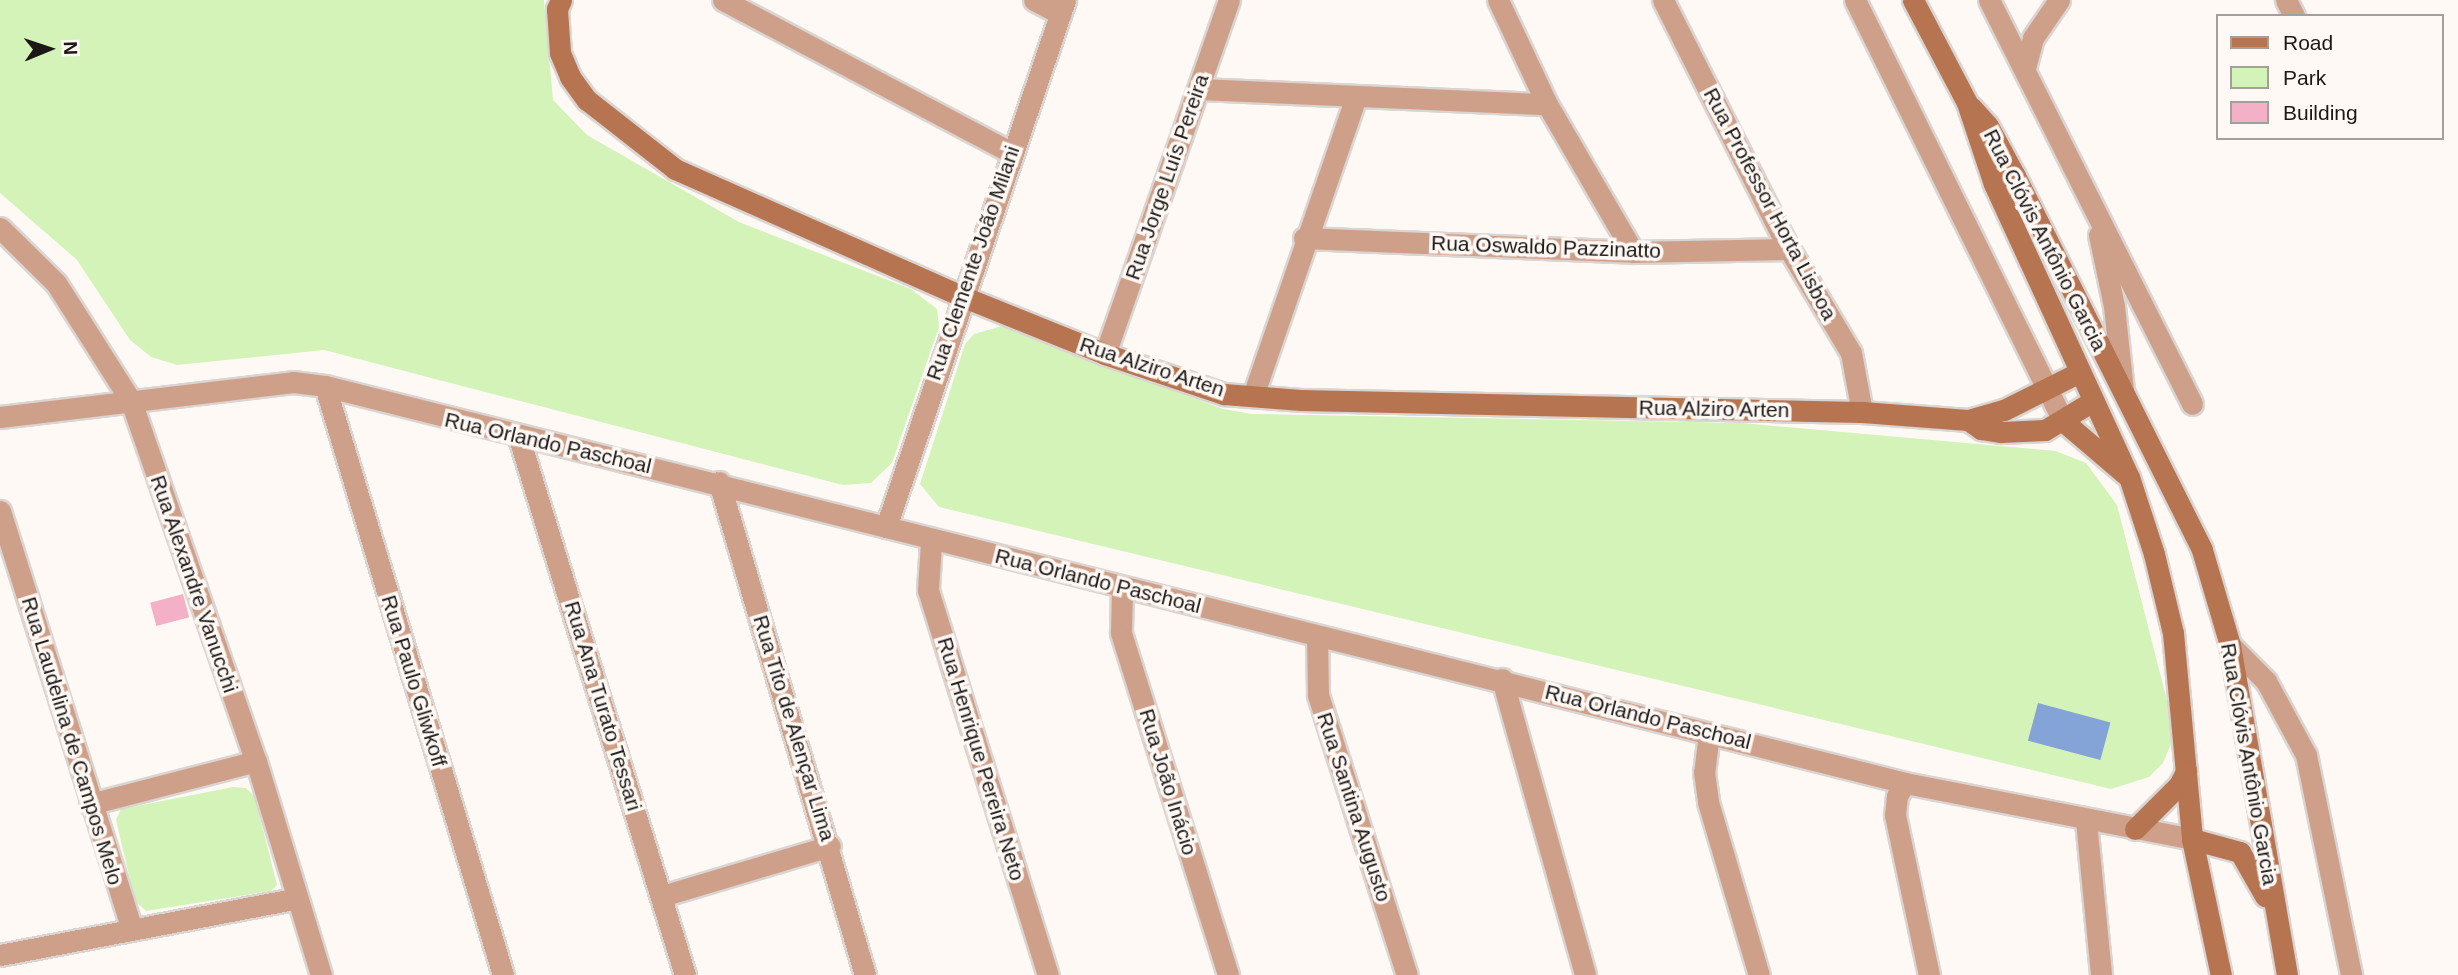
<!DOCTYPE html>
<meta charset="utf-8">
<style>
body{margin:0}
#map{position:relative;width:2458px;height:975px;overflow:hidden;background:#fff9f6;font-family:Helvetica,sans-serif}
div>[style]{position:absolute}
.green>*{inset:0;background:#d4f3b9}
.water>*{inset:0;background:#84a3d7;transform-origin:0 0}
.building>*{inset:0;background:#f4b0c7;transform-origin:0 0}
.roads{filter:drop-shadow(2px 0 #dbd5d2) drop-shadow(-2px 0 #dbd5d2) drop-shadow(0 2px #dbd5d2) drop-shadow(0 -2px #dbd5d2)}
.street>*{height:21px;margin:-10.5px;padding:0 10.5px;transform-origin:10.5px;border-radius:10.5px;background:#cfa089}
.secondary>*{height:21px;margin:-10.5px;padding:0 10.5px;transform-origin:10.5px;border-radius:10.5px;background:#b67451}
span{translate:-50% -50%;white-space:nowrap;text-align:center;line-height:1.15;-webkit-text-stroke:7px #fff9f6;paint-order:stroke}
.street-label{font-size:21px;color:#1b1816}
.legend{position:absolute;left:2216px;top:14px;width:228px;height:126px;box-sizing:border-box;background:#fff9f6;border:2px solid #a49f9c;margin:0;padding:9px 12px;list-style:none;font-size:21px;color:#1b1816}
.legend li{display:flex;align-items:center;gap:14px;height:35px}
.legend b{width:35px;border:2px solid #a49f9c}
.north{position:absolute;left:14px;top:14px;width:70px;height:70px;-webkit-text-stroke:5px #fff9f6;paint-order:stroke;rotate:88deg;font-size:19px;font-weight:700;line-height:28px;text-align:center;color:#1b1816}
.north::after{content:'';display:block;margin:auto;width:24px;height:32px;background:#1b1816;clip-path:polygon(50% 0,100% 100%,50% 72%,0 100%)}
</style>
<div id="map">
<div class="green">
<div style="clip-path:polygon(0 0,544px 0,553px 100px,587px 135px,739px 222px,911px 289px,937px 309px,939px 327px,892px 463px,871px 483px,843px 485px,324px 350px,177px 365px,151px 357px,130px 340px,77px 260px,0 193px)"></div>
<div style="clip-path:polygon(1002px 326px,1223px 409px,1252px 414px,1742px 423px,2056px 451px,2086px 463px,2117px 505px,2173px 724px,2171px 744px,2163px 763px,2149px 777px,2111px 789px,939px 507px,920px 484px,965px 344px,974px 334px)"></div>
<div style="clip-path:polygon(233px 787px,246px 788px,255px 797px,277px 885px,271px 891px,146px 911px,135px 901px,116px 820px,121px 809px)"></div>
</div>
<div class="water">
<div style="left:2038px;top:703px;width:75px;height:39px;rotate:15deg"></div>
</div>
<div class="building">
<div style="left:183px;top:594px;width:24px;height:34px;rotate:75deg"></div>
</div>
<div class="roads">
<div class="street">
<div style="left:723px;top:0;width:325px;rotate:27.9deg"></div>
<div style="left:1034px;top:0;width:30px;rotate:28deg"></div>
<div style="left:1498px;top:0;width:115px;rotate:64.8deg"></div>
<div style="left:1547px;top:104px;width:171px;rotate:59.8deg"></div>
<div style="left:1663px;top:0;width:279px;rotate:63.2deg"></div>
<div style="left:1789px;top:249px;width:121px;rotate:59.2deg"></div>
<div style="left:1851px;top:353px;width:60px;rotate:79.4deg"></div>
<div style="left:1855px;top:0;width:470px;rotate:63.7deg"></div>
<div style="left:1989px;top:0;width:452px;rotate:63.3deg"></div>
<div style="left:2286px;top:0;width:18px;rotate:63deg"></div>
<div style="left:2025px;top:68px;width:31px;rotate:-75deg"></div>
<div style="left:2033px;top:38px;width:46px;rotate:-55.6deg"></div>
<div style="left:1199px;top:89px;width:348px;rotate:2.5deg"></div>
<div style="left:0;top:228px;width:78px;rotate:44.5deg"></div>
<div style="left:56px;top:283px;width:140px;rotate:57.6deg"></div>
<div style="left:131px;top:401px;width:381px;rotate:70.9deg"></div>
<div style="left:256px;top:761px;width:224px;rotate:73.1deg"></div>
<div style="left:2099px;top:235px;width:73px;rotate:78.1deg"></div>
<div style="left:2114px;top:306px;width:84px;rotate:83.9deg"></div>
<div style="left:1304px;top:238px;width:329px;rotate:2.4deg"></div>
<div style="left:1633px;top:252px;width:156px;rotate:-1.1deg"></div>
<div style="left:1105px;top:354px;width:375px;rotate:-70.7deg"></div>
<div style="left:325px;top:386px;width:615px;rotate:73.18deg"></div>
<div style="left:1253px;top:396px;width:316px;rotate:-71deg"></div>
<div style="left:0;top:417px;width:295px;rotate:-6.8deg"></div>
<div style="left:293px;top:382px;width:32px;rotate:7deg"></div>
<div style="left:325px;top:386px;width:1629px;rotate:14.1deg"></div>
<div style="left:1905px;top:783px;width:292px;rotate:11deg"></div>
<div style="left:519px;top:438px;width:562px;rotate:72.82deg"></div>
<div style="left:719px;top:482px;width:514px;rotate:73.5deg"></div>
<div style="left:0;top:511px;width:439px;rotate:72.5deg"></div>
<div style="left:886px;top:527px;width:557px;rotate:-71.24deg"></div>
<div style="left:931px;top:542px;width:48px;rotate:93.6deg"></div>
<div style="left:928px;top:590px;width:403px;rotate:72.7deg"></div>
<div style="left:1122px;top:588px;width:45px;rotate:91.3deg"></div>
<div style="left:1121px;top:633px;width:358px;rotate:72.6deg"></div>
<div style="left:1317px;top:636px;width:59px;rotate:89deg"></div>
<div style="left:1318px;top:695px;width:294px;rotate:72.4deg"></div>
<div style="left:2230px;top:645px;width:51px;rotate:45deg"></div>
<div style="left:2266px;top:681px;width:84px;rotate:61.6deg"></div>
<div style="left:2306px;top:755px;width:225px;rotate:78.4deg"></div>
<div style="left:1502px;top:679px;width:307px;rotate:74.3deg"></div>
<div style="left:1709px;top:733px;width:39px;rotate:97deg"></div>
<div style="left:1704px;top:772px;width:30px;rotate:82deg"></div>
<div style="left:1708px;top:802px;width:180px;rotate:73.6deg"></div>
<div style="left:1905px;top:783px;width:15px;rotate:122deg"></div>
<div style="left:1897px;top:796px;width:19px;rotate:96deg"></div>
<div style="left:1895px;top:815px;width:164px;rotate:78deg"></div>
<div style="left:90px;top:804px;width:171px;rotate:-14.5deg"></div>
<div style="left:2086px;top:821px;width:155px;rotate:84.4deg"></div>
<div style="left:662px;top:896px;width:175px;rotate:-16.6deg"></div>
<div style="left:0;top:955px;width:303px;rotate:-10.8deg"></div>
</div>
<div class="secondary">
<div style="left:561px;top:0;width:10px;rotate:114deg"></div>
<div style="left:557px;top:9px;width:44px;rotate:86.1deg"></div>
<div style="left:560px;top:53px;width:26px;rotate:67deg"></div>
<div style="left:570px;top:77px;width:29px;rotate:54deg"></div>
<div style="left:587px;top:100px;width:112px;rotate:38.1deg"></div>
<div style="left:675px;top:169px;width:313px;rotate:23.9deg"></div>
<div style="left:961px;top:296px;width:155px;rotate:21.9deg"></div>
<div style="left:1105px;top:354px;width:126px;rotate:18.6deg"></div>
<div style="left:1224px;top:394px;width:77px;rotate:4.5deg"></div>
<div style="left:1301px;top:400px;width:561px;rotate:1.23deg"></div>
<div style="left:1862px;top:412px;width:106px;rotate:4.3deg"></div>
<div style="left:1968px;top:420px;width:37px;rotate:-16deg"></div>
<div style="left:2004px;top:410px;width:85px;rotate:-26.6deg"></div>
<div style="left:1913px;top:0;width:116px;rotate:62.3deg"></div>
<div style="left:1967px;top:103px;width:85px;rotate:71.6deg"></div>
<div style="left:1994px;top:184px;width:323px;rotate:65.3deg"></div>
<div style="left:2129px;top:477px;width:81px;rotate:72deg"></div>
<div style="left:2154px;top:554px;width:81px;rotate:76.5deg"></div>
<div style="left:2173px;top:633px;width:207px;rotate:84.7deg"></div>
<div style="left:2192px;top:839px;width:139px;rotate:78deg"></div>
<div style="left:1971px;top:107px;width:25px;rotate:48deg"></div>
<div style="left:1988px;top:126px;width:57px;rotate:61.6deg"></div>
<div style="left:2015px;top:176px;width:418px;rotate:63.4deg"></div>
<div style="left:2202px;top:550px;width:99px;rotate:73.6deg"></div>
<div style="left:2230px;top:645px;width:335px;rotate:80.2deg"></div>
<div style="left:1968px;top:420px;width:16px;rotate:35deg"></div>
<div style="left:1981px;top:429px;width:20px;rotate:9deg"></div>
<div style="left:2001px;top:432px;width:44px;rotate:-2.6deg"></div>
<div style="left:2045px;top:430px;width:56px;rotate:-31.1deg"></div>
<div style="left:2063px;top:421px;width:82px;rotate:40.5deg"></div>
<div style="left:2135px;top:829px;width:62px;rotate:-45deg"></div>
<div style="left:2179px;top:785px;width:16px;rotate:-63deg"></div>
<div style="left:2192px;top:839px;width:50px;rotate:15.2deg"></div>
<div style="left:2240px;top:852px;width:51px;rotate:60.4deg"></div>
</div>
</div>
<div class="street-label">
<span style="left:1167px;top:177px;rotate:-71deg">Rua Jorge Luís Pereira</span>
<span style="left:1770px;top:204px;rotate:62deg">Rua Professor Horta Lisboa</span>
<span style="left:2045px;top:240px;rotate:63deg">Rua Clóvis Antônio Garcia</span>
<span style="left:1546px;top:247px;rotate:2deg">Rua Oswaldo Pazzinatto</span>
<span style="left:973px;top:263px;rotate:-71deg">Rua Clemente João Milani</span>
<span style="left:1152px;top:367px;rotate:18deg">Rua Alziro Arten</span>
<span style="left:1714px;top:409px;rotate:1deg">Rua Alziro Arten</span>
<span style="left:548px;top:443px;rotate:13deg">Rua Orlando Paschoal</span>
<span style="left:1098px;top:581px;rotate:14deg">Rua Orlando Paschoal</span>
<span style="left:194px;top:584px;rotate:71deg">Rua Alexandre Vanucchi</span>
<span style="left:414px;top:681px;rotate:73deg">Rua Paulo Gliwkoff</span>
<span style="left:603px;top:706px;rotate:73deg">Rua Ana Turato Tessari</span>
<span style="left:1648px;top:717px;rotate:14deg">Rua Orlando Paschoal</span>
<span style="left:794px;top:728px;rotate:73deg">Rua Tito de Alençar Lima</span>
<span style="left:72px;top:741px;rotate:73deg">Rua Laudelina de Campos Melo</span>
<span style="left:981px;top:759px;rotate:73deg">Rua Henrique Pereira Neto</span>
<span style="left:2249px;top:764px;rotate:80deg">Rua Clóvis Antônio Garcia</span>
<span style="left:1168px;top:782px;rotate:73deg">Rua João Inácio</span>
<span style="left:1354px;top:807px;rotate:72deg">Rua Santina Augusto</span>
</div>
<ul class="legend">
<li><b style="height:9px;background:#b67451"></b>Road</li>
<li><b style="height:19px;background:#d4f3b9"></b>Park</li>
<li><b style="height:19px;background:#f4b0c7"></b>Building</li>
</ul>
<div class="north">N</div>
</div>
